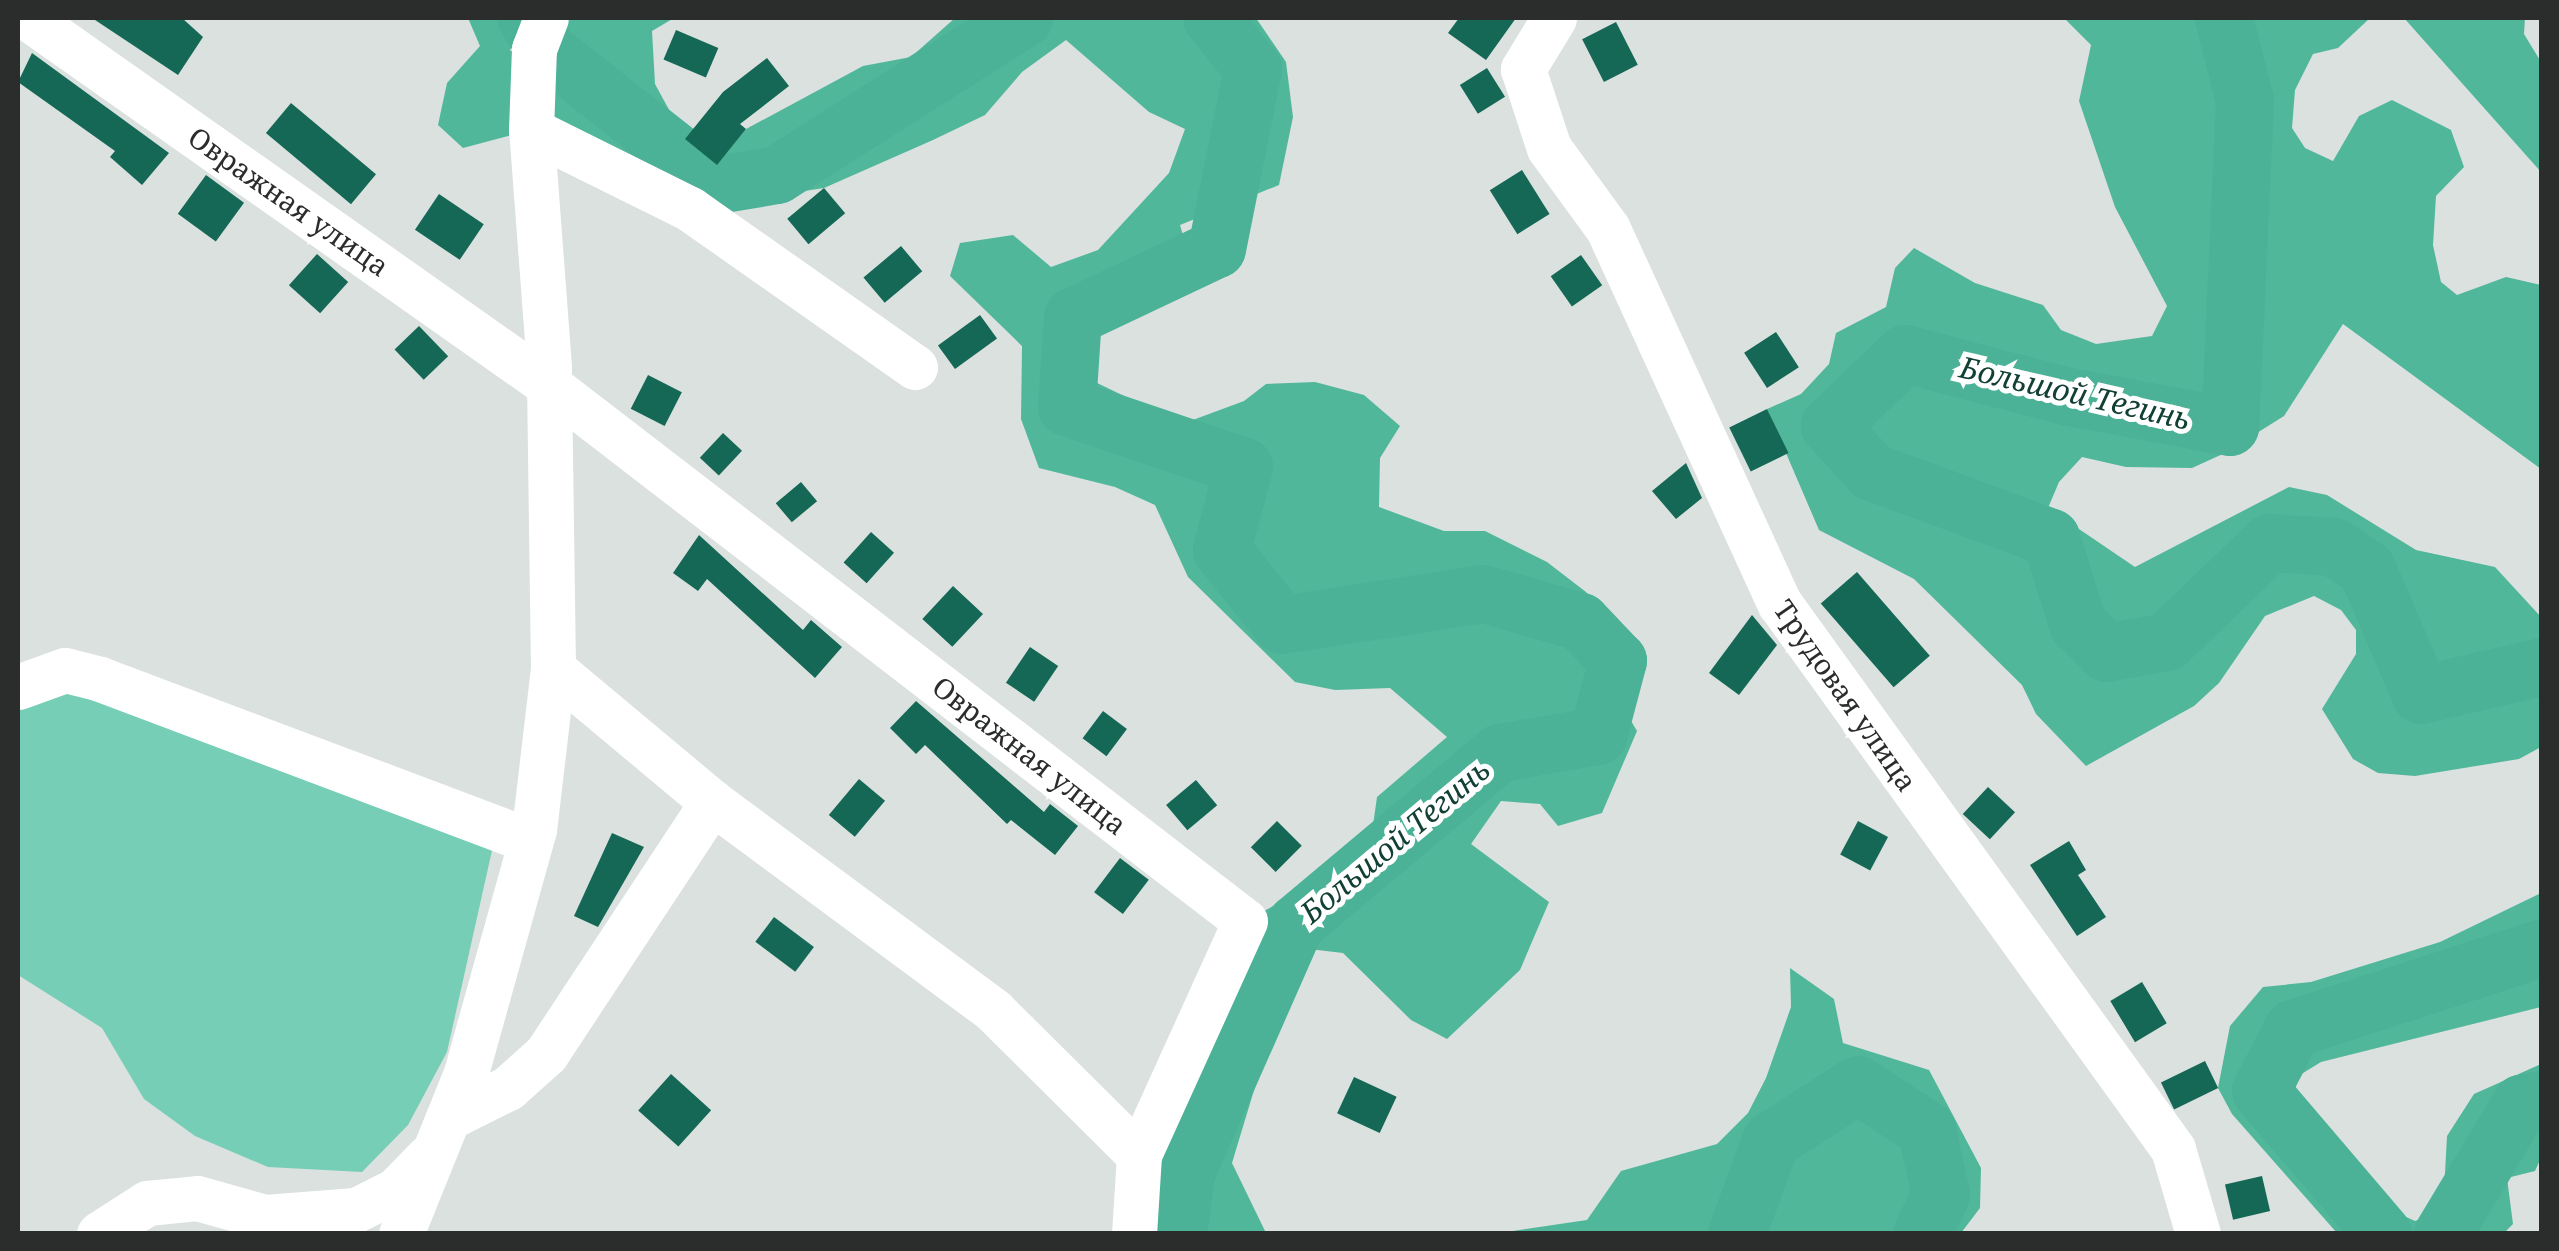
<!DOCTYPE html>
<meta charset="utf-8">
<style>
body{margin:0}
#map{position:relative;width:2559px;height:1251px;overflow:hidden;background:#dbe1df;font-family:"Noto Serif",serif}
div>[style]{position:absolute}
.green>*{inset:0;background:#75ceb5}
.forest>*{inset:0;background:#51b79b}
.river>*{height:58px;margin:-29px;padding:0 29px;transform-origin:29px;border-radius:29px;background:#4cb297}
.building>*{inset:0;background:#146855;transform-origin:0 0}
.minor>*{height:45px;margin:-22.5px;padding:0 22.5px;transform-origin:22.5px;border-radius:22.5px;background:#fff}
span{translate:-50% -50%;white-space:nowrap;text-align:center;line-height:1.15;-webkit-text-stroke:10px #fff;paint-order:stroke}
.street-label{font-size:28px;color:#2b2d2c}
.water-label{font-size:30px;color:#124034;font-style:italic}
.frame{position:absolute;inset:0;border:20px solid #2b2d2c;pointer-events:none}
</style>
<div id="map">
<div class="green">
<div style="clip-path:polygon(63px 682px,493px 846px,447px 1052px,408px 1125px,362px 1172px,268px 1167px,195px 1136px,144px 1099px,102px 1028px,18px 975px,18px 697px)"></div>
</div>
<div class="forest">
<div style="clip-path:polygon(468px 18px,520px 18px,510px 51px,534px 49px,546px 18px,674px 18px,652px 31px,655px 84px,685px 139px,717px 164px,746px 129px,863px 66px,911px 57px,955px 18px,1256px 18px,1286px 62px,1293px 117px,1279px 185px,1180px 225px,1196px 281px,1088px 339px,1091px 380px,1182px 424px,1244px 401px,1266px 384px,1315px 382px,1364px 395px,1400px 426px,1380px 458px,1379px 507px,1444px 531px,1485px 531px,1547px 562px,1586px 592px,1618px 632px,1600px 668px,1637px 731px,1602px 813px,1558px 826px,1540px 804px,1501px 801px,1471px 844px,1549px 902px,1520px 970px,1447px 1039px,1411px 1020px,1343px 953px,1309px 949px,1286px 984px,1232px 1163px,1266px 1233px,1134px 1233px,1245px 921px,1336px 873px,1373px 825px,1377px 797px,1447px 737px,1390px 688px,1335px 690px,1295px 682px,1188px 577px,1155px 505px,1115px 487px,1039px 468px,1021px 419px,1022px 346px,950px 276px,960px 243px,1013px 235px,1051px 267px,1098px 250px,1169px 173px,1185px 129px,1149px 112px,1066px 40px,1022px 72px,985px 115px,933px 140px,824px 188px,719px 204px,531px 130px,463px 148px,438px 125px,447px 83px,480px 46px)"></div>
<div style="clip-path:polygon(2064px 18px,2370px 18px,2338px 48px,2313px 54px,2295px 90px,2292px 128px,2305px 148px,2333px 161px,2359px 116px,2392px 100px,2451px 130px,2464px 167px,2436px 196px,2433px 245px,2441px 282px,2457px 295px,2506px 277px,2541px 285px,2541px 469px,2343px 324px,2284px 416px,2225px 453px,2192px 468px,2126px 467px,2082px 457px,2059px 482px,2048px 508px,2135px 567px,2289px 487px,2327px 495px,2416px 550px,2495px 567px,2541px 617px,2541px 747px,2519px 759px,2415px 776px,2378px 773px,2353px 759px,2322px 709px,2356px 654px,2356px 630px,2341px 610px,2314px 596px,2265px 616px,2219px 683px,2194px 706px,2086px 766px,2036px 714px,2022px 685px,1914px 579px,1819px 530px,1767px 409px,1801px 394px,1829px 364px,1836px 333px,1886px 307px,1895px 268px,1914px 248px,1975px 283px,2043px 305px,2061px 330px,2096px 344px,2152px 336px,2167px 306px,2115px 207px,2079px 101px,2091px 45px)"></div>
<div style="clip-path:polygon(2404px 18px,2525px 18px,2524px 34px,2541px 62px,2541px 172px)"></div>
<div style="clip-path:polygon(2541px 893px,2541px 1007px,2321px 1062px,2277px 1089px,2351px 1178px,2382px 1206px,2415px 1221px,2443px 1210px,2447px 1136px,2474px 1094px,2541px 1064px,2541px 1158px,2535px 1171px,2507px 1178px,2513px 1224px,2504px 1233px,2337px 1233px,2232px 1114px,2218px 1088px,2230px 1026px,2263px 987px,2311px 982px,2440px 942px)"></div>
<div style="clip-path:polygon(1790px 968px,1834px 999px,1843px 1043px,1929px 1070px,1981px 1168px,1980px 1208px,1961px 1233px,1499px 1233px,1587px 1220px,1621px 1171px,1717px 1144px,1748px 1113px,1766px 1078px,1791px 1007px)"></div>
</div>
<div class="river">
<div style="left:526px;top:18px;width:41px;rotate:55.9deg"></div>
<div style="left:549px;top:52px;width:215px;rotate:38.2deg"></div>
<div style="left:718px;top:185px;width:60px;rotate:-9.6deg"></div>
<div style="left:777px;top:175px;width:293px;rotate:-32.4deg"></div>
<div style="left:2224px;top:18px;width:86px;rotate:75.8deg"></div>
<div style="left:2245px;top:101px;width:326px;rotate:92.6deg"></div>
<div style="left:2230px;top:427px;width:168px;rotate:-169.4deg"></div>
<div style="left:2065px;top:396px;width:165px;rotate:-165.3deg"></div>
<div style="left:1905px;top:354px;width:104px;rotate:136.2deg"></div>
<div style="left:1830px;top:426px;width:62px;rotate:47.6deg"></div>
<div style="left:1872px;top:472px;width:191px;rotate:20.2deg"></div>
<div style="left:2051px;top:538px;width:90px;rotate:72.6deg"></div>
<div style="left:2078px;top:624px;width:41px;rotate:45deg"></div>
<div style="left:2107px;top:653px;width:61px;rotate:-10.4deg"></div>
<div style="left:2167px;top:642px;width:143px;rotate:-43.9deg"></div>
<div style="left:2270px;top:543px;width:64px;rotate:3.6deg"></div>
<div style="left:2334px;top:547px;width:40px;rotate:34deg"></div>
<div style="left:2367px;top:569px;width:137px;rotate:66.8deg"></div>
<div style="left:2421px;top:695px;width:124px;rotate:-13deg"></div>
<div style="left:1178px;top:1234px;width:62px;rotate:-82.5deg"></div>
<div style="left:1186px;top:1173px;width:272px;rotate:-66.2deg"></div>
<div style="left:1296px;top:924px;width:266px;rotate:-40deg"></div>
<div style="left:1500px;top:753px;width:99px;rotate:-9.8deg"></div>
<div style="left:1598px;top:736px;width:78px;rotate:-75.1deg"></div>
<div style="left:1618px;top:661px;width:54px;rotate:-133.5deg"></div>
<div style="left:1581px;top:622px;width:101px;rotate:-163.9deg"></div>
<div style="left:1484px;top:594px;width:204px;rotate:171.3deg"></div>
<div style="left:1282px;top:625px;width:96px;rotate:-128.7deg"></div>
<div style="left:1222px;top:550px;width:86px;rotate:-75.2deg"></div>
<div style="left:1244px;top:467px;width:187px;rotate:-161.3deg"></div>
<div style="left:1067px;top:407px;width:90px;rotate:-86.2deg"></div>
<div style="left:1073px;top:317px;width:159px;rotate:-25.3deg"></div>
<div style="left:1217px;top:249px;width:184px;rotate:-78.7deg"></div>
<div style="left:1253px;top:69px;width:65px;rotate:-128.8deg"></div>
<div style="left:1737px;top:1234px;width:99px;rotate:-69.9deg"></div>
<div style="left:1771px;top:1141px;width:103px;rotate:-32.8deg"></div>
<div style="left:1858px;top:1085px;width:82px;rotate:33.1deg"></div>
<div style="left:1927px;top:1130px;width:66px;rotate:77.8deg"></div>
<div style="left:1941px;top:1195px;width:43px;rotate:116deg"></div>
<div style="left:2383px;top:1234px;width:188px;rotate:-130.5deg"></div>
<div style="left:2261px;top:1091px;width:70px;rotate:-62.7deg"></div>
<div style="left:2293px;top:1029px;width:262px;rotate:-18deg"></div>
<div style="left:2443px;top:1234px;width:152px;rotate:-59deg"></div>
<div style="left:2521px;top:1104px;width:21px;rotate:-11deg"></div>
</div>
<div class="building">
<div style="clip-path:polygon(92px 18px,182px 18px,203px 37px,178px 75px)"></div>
<div style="clip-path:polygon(1459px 18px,1516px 18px,1486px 60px,1448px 33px)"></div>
<div style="left:1616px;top:22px;width:48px;height:38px;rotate:63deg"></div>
<div style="left:676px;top:30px;width:46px;height:32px;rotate:23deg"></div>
<div style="clip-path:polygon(32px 53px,169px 153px,142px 185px,110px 157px,115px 151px,18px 82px)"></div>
<div style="clip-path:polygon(767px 58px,789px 86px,740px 124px,746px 129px,717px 165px,685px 139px,723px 92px)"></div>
<div style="left:1487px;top:68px;width:34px;height:32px;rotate:58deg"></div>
<div style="left:291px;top:103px;width:111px;height:39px;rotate:40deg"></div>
<div style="left:1522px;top:170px;width:52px;height:38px;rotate:58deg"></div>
<div style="left:206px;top:175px;width:47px;height:48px;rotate:36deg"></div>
<div style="left:824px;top:188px;width:33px;height:48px;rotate:50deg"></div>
<div style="left:439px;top:194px;width:54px;height:43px;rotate:34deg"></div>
<div style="left:901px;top:246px;width:33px;height:49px;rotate:50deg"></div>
<div style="left:317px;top:254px;width:42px;height:42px;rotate:42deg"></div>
<div style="left:1581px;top:255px;width:37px;height:37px;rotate:55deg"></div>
<div style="left:980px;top:315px;width:29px;height:52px;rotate:54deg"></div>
<div style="left:419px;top:326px;width:42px;height:34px;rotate:46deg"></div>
<div style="left:1776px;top:332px;width:42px;height:38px;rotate:57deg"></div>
<div style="left:648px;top:375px;width:38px;height:38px;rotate:27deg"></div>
<div style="left:1767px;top:409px;width:49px;height:42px;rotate:64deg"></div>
<div style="left:723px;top:433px;width:26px;height:34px;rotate:43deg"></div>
<div style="clip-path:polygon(1686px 463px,1702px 498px,1676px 519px,1652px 491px)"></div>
<div style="left:801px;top:482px;width:25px;height:33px;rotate:50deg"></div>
<div style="left:871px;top:532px;width:31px;height:41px;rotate:42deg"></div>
<div style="clip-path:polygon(699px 535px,803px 630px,811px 620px,842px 647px,815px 678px,707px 579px,698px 591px,673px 573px)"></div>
<div style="left:1857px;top:572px;width:111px;height:48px;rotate:49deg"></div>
<div style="left:953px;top:586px;width:41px;height:45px;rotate:43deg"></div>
<div style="clip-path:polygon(1752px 615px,1777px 645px,1739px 695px,1709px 673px)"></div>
<div style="left:1030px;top:647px;width:34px;height:43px;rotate:34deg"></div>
<div style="clip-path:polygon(916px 701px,1044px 812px,1050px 804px,1078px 826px,1055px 855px,1011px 820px,1007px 824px,925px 745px,916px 754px,890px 728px)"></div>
<div style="left:1103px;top:711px;width:30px;height:34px;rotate:37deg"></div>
<div style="left:859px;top:779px;width:34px;height:47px;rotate:40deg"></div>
<div style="left:1196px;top:780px;width:33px;height:39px;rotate:50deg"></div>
<div style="left:1988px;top:787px;width:37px;height:37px;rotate:43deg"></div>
<div style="left:1277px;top:821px;width:35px;height:37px;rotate:45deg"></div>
<div style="left:1858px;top:821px;width:34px;height:38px;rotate:28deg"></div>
<div style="clip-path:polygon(612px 833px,644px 847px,598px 927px,574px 916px)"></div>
<div style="clip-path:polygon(2069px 841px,2086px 870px,2078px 875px,2106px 917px,2077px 936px,2030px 865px)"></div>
<div style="left:1120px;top:858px;width:36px;height:43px;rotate:37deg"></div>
<div style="left:774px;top:917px;width:50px;height:31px;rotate:37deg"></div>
<div style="left:2142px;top:982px;width:48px;height:37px;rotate:59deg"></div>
<div style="left:2205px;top:1061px;width:30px;height:49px;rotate:64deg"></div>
<div style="left:671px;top:1074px;width:54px;height:49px;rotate:42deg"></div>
<div style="left:1354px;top:1077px;width:47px;height:40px;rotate:25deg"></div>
<div style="left:2262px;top:1176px;width:36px;height:38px;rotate:77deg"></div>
</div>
<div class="minor">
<div style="left:28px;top:18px;width:637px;rotate:35.16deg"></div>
<div style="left:549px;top:385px;width:878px;rotate:37.6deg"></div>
<div style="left:1245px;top:921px;width:257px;rotate:114.4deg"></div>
<div style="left:1139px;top:1155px;width:79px;rotate:93.6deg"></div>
<div style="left:1554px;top:18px;width:60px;rotate:121.3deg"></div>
<div style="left:1523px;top:69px;width:83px;rotate:71.8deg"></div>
<div style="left:1549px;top:148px;width:100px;rotate:53.9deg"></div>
<div style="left:1608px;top:229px;width:413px;rotate:65.4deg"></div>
<div style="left:1780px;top:604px;width:672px;rotate:54.2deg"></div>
<div style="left:2173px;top:1149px;width:89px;rotate:73.6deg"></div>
<div style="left:531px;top:130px;width:178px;rotate:26.4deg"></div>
<div style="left:690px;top:209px;width:275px;rotate:35.1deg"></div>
<div style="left:553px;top:669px;width:207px;rotate:39.9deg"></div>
<div style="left:712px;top:802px;width:351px;rotate:36.5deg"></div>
<div style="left:994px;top:1011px;width:204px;rotate:44.8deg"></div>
<div style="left:18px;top:687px;width:50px;rotate:-19.9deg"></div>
<div style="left:65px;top:670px;width:36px;rotate:14deg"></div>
<div style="left:100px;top:679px;width:460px;rotate:20.6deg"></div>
<div style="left:452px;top:1116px;width:63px;rotate:-26.6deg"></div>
<div style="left:508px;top:1088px;width:51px;rotate:-41.8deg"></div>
<div style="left:546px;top:1054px;width:302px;rotate:-56.6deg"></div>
<div style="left:265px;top:1217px;width:91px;rotate:-4.4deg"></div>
<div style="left:356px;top:1210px;width:45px;rotate:-26.6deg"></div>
<div style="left:396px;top:1190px;width:45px;rotate:-45.9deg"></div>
<div style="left:99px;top:1234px;width:57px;rotate:-32.9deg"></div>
<div style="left:147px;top:1203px;width:50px;rotate:-5.7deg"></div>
<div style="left:197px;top:1198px;width:71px;rotate:15.6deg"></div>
<div style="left:265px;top:1217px;width:26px;rotate:40deg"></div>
<div style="left:401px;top:1234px;width:174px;rotate:-68deg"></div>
<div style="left:466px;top:1073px;width:252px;rotate:-74.4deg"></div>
<div style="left:534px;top:830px;width:162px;rotate:-83.3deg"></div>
<div style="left:553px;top:669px;width:302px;rotate:-90.8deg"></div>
<div style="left:549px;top:367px;width:238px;rotate:-94.3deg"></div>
<div style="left:531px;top:130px;width:81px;rotate:-87.9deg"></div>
<div style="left:534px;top:49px;width:33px;rotate:-69deg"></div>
</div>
<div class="street-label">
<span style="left:289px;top:201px;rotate:35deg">Овражная улица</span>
<span style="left:1846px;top:695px;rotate:55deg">Трудовая улица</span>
<span style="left:1030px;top:755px;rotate:38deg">Овражная улица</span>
</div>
<div class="water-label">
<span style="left:2075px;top:393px;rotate:13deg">Большой Тегинь</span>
<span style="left:1395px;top:841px;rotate:-40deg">Большой Тегинь</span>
</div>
<div class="frame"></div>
</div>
